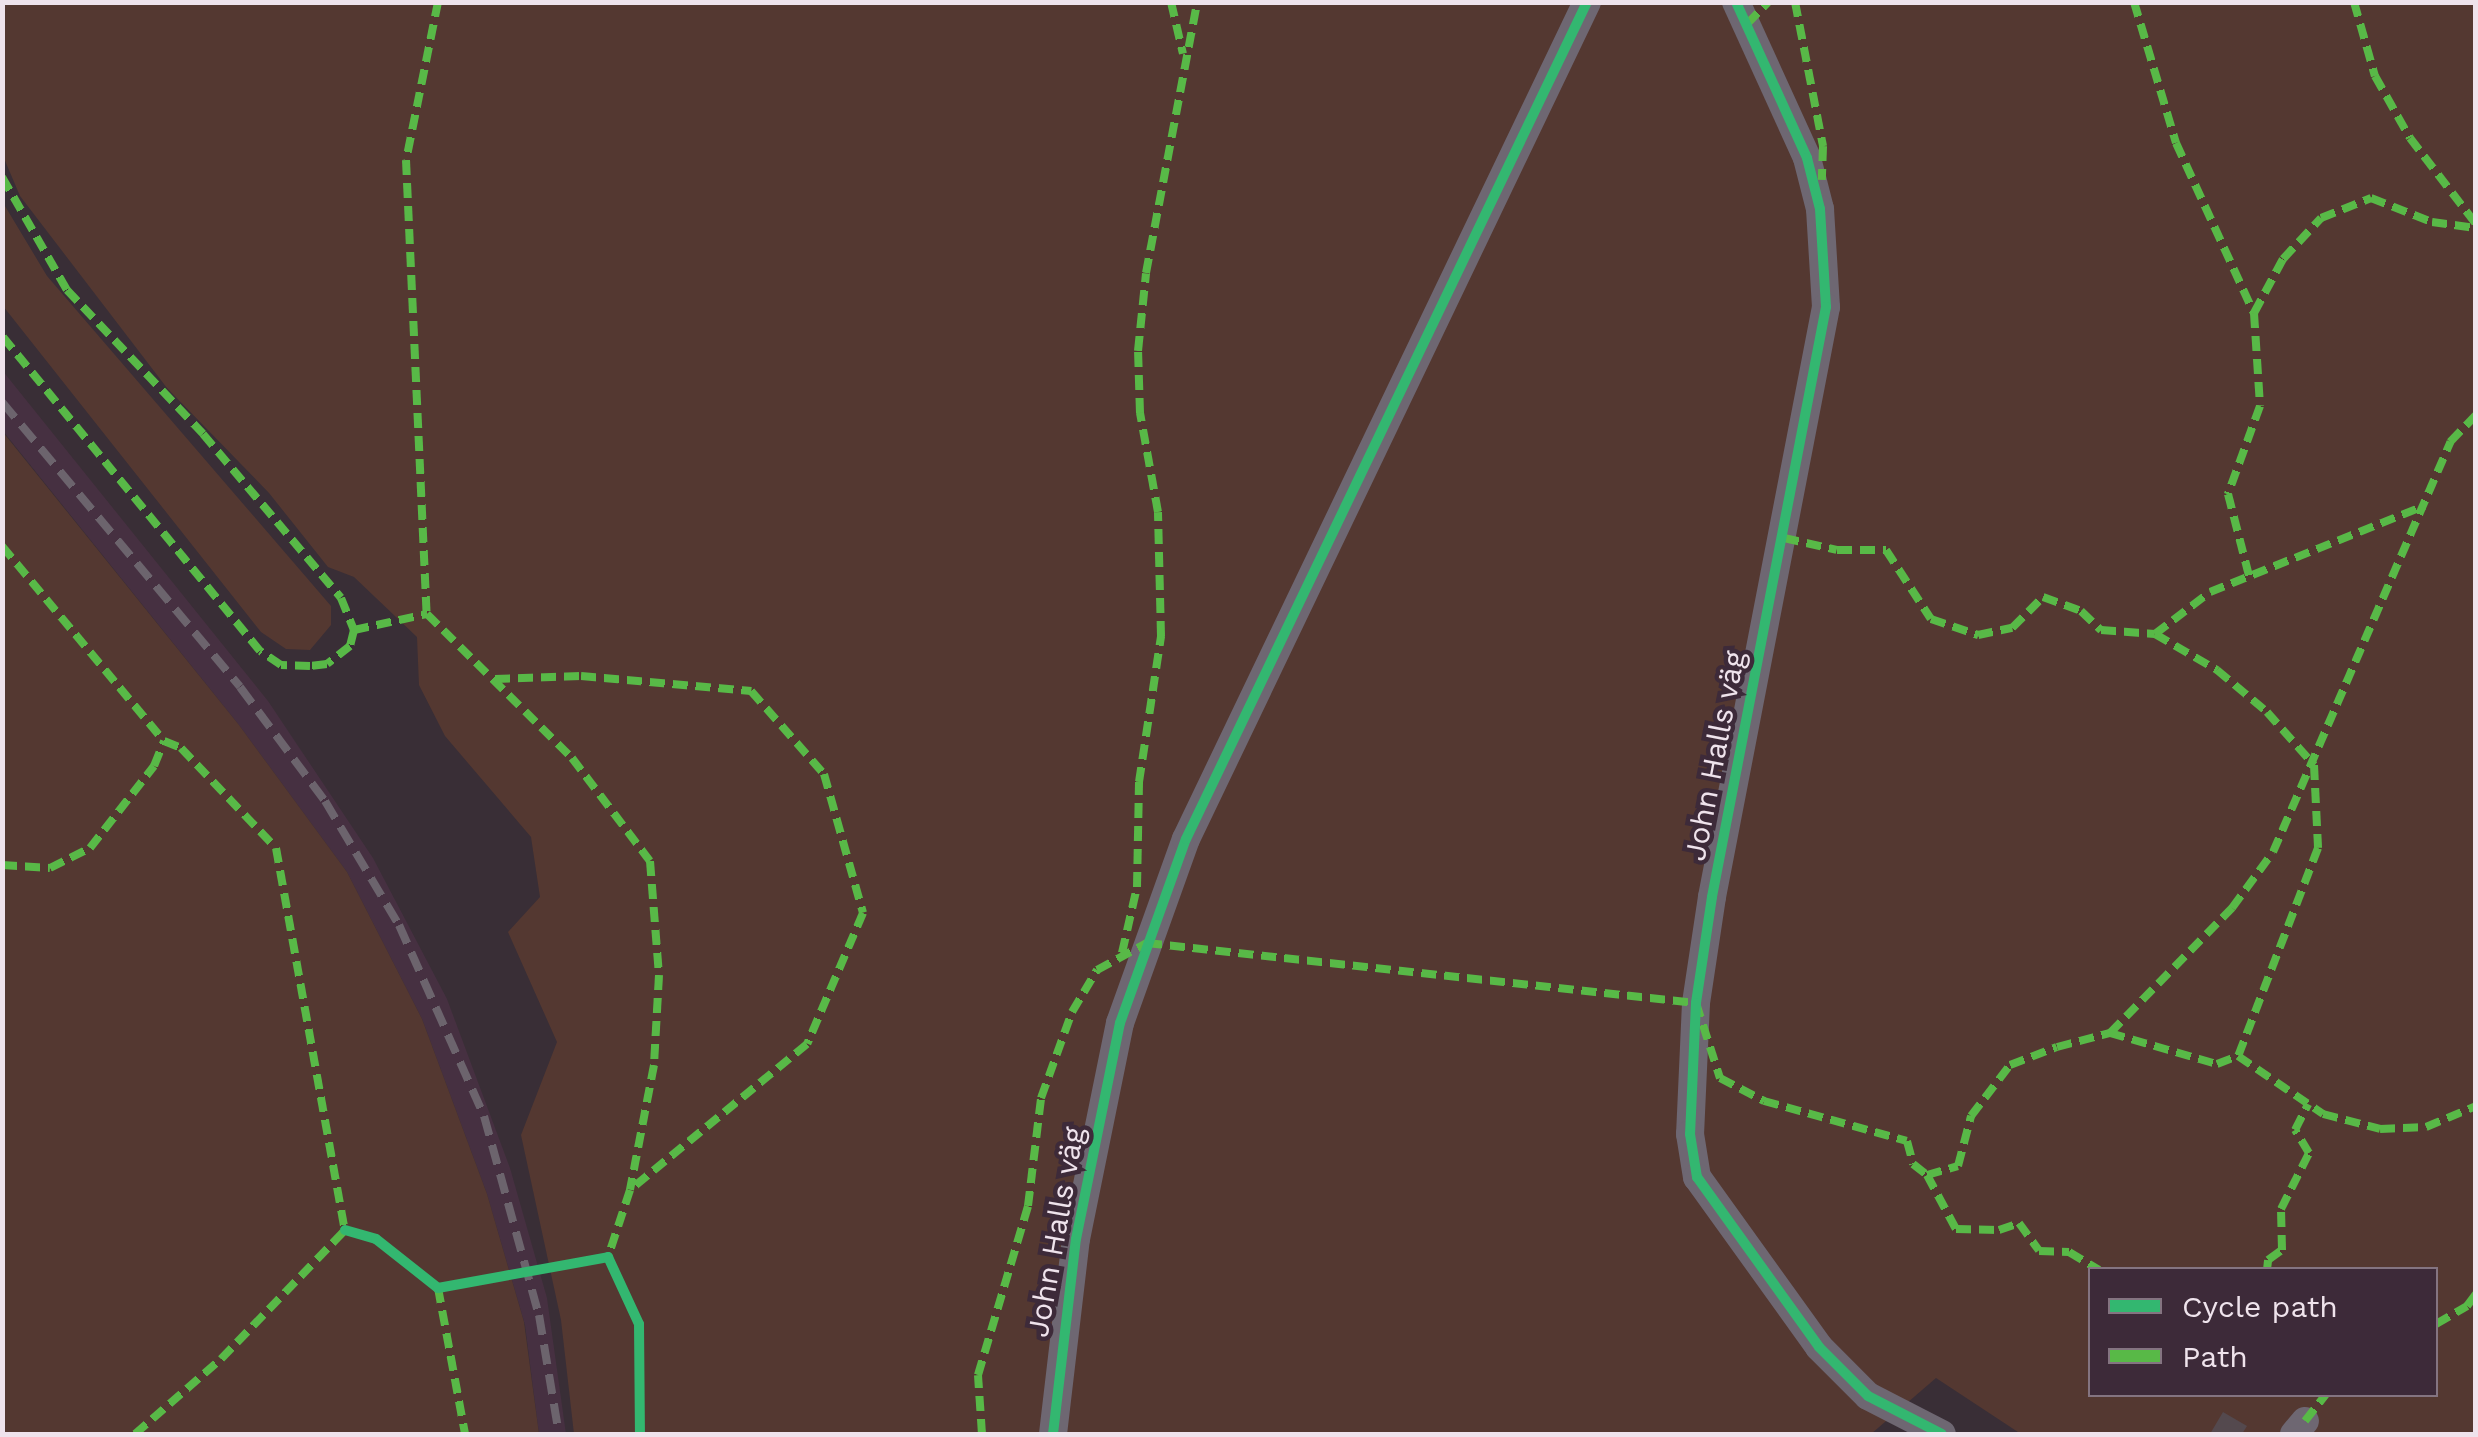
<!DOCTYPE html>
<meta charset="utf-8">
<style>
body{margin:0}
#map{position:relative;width:2478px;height:1437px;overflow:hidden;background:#392e36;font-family:"Work Sans",sans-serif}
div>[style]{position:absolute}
.built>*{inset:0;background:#463041}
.green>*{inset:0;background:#543831}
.building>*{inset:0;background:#54494e}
.minor>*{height:28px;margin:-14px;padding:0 14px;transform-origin:14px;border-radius:14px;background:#6e6772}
.rail>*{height:8px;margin-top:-4px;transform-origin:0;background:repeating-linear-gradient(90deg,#6c646d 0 20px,transparent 0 30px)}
.quiet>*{height:8px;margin-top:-4px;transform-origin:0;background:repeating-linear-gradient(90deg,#58b947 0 15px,transparent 0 23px)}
.cycleway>*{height:10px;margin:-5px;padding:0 5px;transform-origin:5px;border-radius:5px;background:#33b770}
span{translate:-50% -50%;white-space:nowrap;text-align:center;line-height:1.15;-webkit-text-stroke:9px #3d2a39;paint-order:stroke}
.street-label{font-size:30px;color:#efe3ec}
.frame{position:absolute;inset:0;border:5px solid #efe3ec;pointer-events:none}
.legend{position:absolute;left:2088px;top:1267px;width:350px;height:130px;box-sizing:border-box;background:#3d2a39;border:2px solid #847481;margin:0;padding:12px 18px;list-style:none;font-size:30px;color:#efe3ec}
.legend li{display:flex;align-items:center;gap:20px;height:50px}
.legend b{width:50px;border:2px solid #847481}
</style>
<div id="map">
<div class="built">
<div style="clip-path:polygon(2px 370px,268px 701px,373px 858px,447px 999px,510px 1168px,547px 1298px,566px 1434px,539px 1434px,525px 1325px,487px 1194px,422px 1019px,347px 872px,239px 725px,3px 431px)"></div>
</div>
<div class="green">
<div style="clip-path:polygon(evenodd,2px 3px,2475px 3px,2475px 1434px,2021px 1434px,1936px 1378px,1871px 1434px,574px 1434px,561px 1320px,521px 1135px,557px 1042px,508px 932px,540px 897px,531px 837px,445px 736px,419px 685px,417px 637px,354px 577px,328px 567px,269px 493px,167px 388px,20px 196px,3px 156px,2px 3px,2090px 1270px,2436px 1270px,2436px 1394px,2090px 1394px,2090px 1270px)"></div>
<div style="clip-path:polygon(2px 201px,47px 276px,331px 606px,331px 625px,310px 650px,286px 649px,261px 632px,3px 306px)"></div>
<div style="clip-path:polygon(2px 431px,239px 725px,347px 872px,422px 1019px,487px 1194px,524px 1322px,539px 1434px,3px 1434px)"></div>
</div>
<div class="building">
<div style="clip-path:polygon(2223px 1412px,2247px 1426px,2242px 1434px,2210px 1434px)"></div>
</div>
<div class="minor">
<div style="left:1736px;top:2px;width:171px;rotate:65.5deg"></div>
<div style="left:1807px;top:158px;width:53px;rotate:75.7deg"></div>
<div style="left:1820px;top:209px;width:98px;rotate:86.5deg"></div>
<div style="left:1826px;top:307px;width:601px;rotate:100.94deg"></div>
<div style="left:1712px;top:897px;width:107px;rotate:98.6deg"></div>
<div style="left:1696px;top:1003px;width:131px;rotate:92.6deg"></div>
<div style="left:1690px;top:1134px;width:44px;rotate:80.8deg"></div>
<div style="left:1697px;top:1177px;width:209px;rotate:54.3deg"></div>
<div style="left:1819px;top:1347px;width:69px;rotate:45deg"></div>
<div style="left:1868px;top:1396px;width:83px;rotate:27.2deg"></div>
<div style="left:1053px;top:1434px;width:196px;rotate:-83.3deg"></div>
<div style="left:1076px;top:1239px;width:220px;rotate:-78.5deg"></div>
<div style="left:1120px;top:1023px;width:195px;rotate:-70.3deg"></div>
<div style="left:1186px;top:839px;width:928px;rotate:-64.4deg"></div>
<div style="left:2294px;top:1434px;width:17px;rotate:-50deg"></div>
</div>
<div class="rail">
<div style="left:2px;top:402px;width:371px;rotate:50.1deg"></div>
<div style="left:240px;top:687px;width:142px;rotate:53.3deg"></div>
<div style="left:325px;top:801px;width:144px;rotate:59.2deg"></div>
<div style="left:399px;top:925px;width:209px;rotate:66deg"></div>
<div style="left:484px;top:1116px;width:206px;rotate:74.6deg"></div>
<div style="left:539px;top:1315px;width:121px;rotate:80.5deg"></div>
</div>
<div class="quiet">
<div style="left:438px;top:2px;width:161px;rotate:101.4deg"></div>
<div style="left:406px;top:160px;width:454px;rotate:87.4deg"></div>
<div style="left:427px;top:614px;width:204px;rotate:44.8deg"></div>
<div style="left:572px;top:758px;width:129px;rotate:52.9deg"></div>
<div style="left:650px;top:861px;width:114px;rotate:85.5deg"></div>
<div style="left:659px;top:975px;width:90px;rotate:93.2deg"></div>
<div style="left:654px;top:1065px;width:127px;rotate:100.9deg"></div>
<div style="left:630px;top:1190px;width:71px;rotate:108.2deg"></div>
<div style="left:1171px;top:2px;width:53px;rotate:77deg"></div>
<div style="left:1795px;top:2px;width:147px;rotate:79deg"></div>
<div style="left:1823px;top:146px;width:34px;rotate:92deg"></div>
<div style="left:2134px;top:2px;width:147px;rotate:73.4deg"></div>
<div style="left:2176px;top:143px;width:187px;rotate:65.4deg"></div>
<div style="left:2254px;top:313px;width:93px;rotate:86.3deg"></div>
<div style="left:2260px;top:406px;width:94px;rotate:110deg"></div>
<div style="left:2228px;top:494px;width:85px;rotate:75.6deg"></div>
<div style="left:2354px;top:2px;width:77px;rotate:74.2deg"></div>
<div style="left:2375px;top:76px;width:71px;rotate:60.6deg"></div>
<div style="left:2410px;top:138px;width:108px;rotate:52.5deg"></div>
<div style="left:1747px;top:24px;width:30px;rotate:-46deg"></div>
<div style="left:2px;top:177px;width:130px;rotate:60.1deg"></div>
<div style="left:67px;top:290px;width:198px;rotate:46.6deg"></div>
<div style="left:203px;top:434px;width:214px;rotate:49.9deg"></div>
<div style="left:341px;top:598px;width:35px;rotate:68deg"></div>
<div style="left:354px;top:630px;width:16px;rotate:104deg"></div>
<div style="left:350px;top:646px;width:29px;rotate:142deg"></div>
<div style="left:327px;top:664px;width:17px;rotate:173deg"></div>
<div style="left:310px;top:666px;width:29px;rotate:-178deg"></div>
<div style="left:281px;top:665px;width:25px;rotate:-146deg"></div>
<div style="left:260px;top:651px;width:407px;rotate:-129.3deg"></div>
<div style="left:2254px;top:313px;width:61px;rotate:-61.8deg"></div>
<div style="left:2283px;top:259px;width:56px;rotate:-47.2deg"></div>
<div style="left:2321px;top:218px;width:54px;rotate:-21.8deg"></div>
<div style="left:2371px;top:198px;width:66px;rotate:21.5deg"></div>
<div style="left:2432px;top:222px;width:44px;rotate:7.8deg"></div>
<div style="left:1784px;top:538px;width:54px;rotate:12.8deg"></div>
<div style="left:1837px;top:550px;width:49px"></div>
<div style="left:1886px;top:550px;width:82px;rotate:56.9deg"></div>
<div style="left:1931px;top:619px;width:50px;rotate:18.8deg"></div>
<div style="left:1978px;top:635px;width:35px;rotate:-12deg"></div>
<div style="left:2012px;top:628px;width:44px;rotate:-45deg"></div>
<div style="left:2043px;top:597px;width:40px;rotate:20.2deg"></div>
<div style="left:2081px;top:611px;width:28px;rotate:44deg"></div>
<div style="left:2101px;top:630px;width:54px;rotate:4.2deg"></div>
<div style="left:2155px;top:634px;width:72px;rotate:30.1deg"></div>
<div style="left:2217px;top:670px;width:65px;rotate:40deg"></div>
<div style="left:2267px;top:712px;width:71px;rotate:48.4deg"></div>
<div style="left:2314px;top:765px;width:83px;rotate:87.2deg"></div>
<div style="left:2318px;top:848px;width:223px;rotate:111deg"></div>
<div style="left:2238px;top:1056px;width:103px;rotate:34.3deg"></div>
<div style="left:2323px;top:1114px;width:59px;rotate:14.7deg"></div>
<div style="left:2380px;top:1129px;width:46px;rotate:-2.5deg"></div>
<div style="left:2426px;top:1127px;width:54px;rotate:-22.8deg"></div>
<div style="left:2px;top:546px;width:254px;rotate:50.3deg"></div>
<div style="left:164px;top:741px;width:18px;rotate:22deg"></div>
<div style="left:181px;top:748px;width:138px;rotate:46.5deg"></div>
<div style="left:276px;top:848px;width:388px;rotate:79.8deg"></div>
<div style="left:354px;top:630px;width:75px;rotate:-12.4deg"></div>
<div style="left:2155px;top:634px;width:69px;rotate:-37.4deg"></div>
<div style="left:2210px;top:592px;width:231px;rotate:-21.9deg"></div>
<div style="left:495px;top:679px;width:86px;rotate:-2deg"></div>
<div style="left:581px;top:676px;width:171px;rotate:5deg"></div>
<div style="left:751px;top:691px;width:111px;rotate:48.7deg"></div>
<div style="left:824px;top:774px;width:144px;rotate:74.3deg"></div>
<div style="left:863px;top:913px;width:142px;rotate:113.1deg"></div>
<div style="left:807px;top:1044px;width:229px;rotate:140.5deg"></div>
<div style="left:2px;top:865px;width:48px;rotate:3.6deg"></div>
<div style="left:50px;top:868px;width:45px;rotate:-26.6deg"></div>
<div style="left:90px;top:848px;width:104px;rotate:-52deg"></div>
<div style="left:154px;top:766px;width:27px;rotate:-68deg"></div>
<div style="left:1122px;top:953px;width:68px;rotate:-77.2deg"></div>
<div style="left:1137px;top:887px;width:105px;rotate:-88.9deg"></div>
<div style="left:1139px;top:782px;width:148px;rotate:-81.4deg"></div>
<div style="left:1161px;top:636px;width:124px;rotate:-91.4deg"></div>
<div style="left:1158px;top:512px;width:101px;rotate:-100.3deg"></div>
<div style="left:1140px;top:413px;width:62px;rotate:-91.8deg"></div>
<div style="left:1138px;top:351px;width:78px;rotate:-84.1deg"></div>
<div style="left:1146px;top:273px;width:276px;rotate:-79.3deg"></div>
<div style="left:2110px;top:1033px;width:175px;rotate:-45.7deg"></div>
<div style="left:2232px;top:908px;width:69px;rotate:-53.8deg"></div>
<div style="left:2273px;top:852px;width:447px;rotate:-66.6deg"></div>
<div style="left:2450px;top:442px;width:37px;rotate:-46deg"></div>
<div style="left:1927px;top:1175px;width:61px;rotate:61.8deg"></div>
<div style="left:1956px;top:1229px;width:43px;rotate:1.3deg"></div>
<div style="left:1999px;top:1230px;width:21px;rotate:-19deg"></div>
<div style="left:2019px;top:1223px;width:34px;rotate:54deg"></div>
<div style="left:2039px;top:1251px;width:30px;rotate:2deg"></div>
<div style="left:2069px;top:1252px;width:35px;rotate:31deg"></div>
<div style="left:2267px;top:1270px;width:10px;rotate:-84deg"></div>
<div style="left:2268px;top:1260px;width:17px;rotate:-36deg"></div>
<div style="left:2282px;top:1250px;width:41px;rotate:-91.4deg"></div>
<div style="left:2281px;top:1209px;width:63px;rotate:-63.4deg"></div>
<div style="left:2309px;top:1153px;width:27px;rotate:-121deg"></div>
<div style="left:2295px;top:1130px;width:29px;rotate:-63deg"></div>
<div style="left:438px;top:1288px;width:148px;rotate:79.5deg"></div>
<div style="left:2436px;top:1324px;width:36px;rotate:-30deg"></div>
<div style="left:2467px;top:1306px;width:15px;rotate:-53deg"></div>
<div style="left:2305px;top:1421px;width:34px;rotate:-52deg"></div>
<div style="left:135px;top:1434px;width:114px;rotate:-41.1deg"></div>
<div style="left:221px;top:1359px;width:179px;rotate:-46.1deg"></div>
<div style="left:982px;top:1434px;width:59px;rotate:-93.9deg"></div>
<div style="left:978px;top:1375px;width:176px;rotate:-73.5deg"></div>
<div style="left:1028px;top:1206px;width:109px;rotate:-83.1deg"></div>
<div style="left:1041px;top:1098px;width:91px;rotate:-70.2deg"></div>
<div style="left:1072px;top:1012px;width:49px;rotate:-59.2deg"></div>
<div style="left:1097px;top:970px;width:57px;rotate:-28.4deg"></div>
<div style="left:1147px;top:943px;width:552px;rotate:6.24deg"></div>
<div style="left:1696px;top:1003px;width:79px;rotate:72.3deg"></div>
<div style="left:1720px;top:1078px;width:50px;rotate:27.6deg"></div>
<div style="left:1764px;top:1101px;width:148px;rotate:15.6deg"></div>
<div style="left:1907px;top:1141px;width:24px;rotate:75deg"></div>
<div style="left:1913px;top:1164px;width:18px;rotate:38deg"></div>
<div style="left:1927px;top:1175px;width:32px;rotate:-16deg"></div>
<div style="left:1958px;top:1166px;width:52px;rotate:-75.4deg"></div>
<div style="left:1971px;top:1116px;width:64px;rotate:-52.6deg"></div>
<div style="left:2010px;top:1065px;width:50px;rotate:-21deg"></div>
<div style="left:2057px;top:1047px;width:55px;rotate:-14.8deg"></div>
<div style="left:2110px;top:1033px;width:111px;rotate:16.2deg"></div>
<div style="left:2217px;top:1064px;width:22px;rotate:-21deg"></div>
</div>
<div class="cycleway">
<div style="left:1736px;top:2px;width:171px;rotate:65.5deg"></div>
<div style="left:1807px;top:158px;width:53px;rotate:75.7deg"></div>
<div style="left:1820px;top:209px;width:98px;rotate:86.5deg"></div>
<div style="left:1826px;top:307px;width:601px;rotate:100.94deg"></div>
<div style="left:1712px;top:897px;width:107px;rotate:98.6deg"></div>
<div style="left:1696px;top:1003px;width:131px;rotate:92.6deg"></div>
<div style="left:1690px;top:1134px;width:44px;rotate:80.8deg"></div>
<div style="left:1697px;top:1177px;width:209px;rotate:54.3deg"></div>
<div style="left:1819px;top:1347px;width:69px;rotate:45deg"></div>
<div style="left:1868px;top:1396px;width:83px;rotate:27.2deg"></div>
<div style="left:345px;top:1230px;width:32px;rotate:16deg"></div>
<div style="left:376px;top:1239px;width:79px;rotate:38.3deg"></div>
<div style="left:438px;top:1288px;width:173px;rotate:-10.3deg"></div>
<div style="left:608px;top:1257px;width:74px;rotate:65.2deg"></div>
<div style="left:639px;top:1324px;width:110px;rotate:89.5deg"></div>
<div style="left:1053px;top:1434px;width:196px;rotate:-83.3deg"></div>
<div style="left:1076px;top:1239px;width:220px;rotate:-78.5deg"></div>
<div style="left:1120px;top:1023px;width:195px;rotate:-70.3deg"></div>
<div style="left:1186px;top:839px;width:928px;rotate:-64.4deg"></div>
</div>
<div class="street-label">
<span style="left:1715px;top:756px;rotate:-79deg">John Halls väg</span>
<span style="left:1056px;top:1232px;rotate:-80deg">John Halls väg</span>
</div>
<div class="frame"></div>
<ul class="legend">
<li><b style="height:12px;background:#33b770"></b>Cycle path</li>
<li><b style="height:12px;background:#58b947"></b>Path</li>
</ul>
</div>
